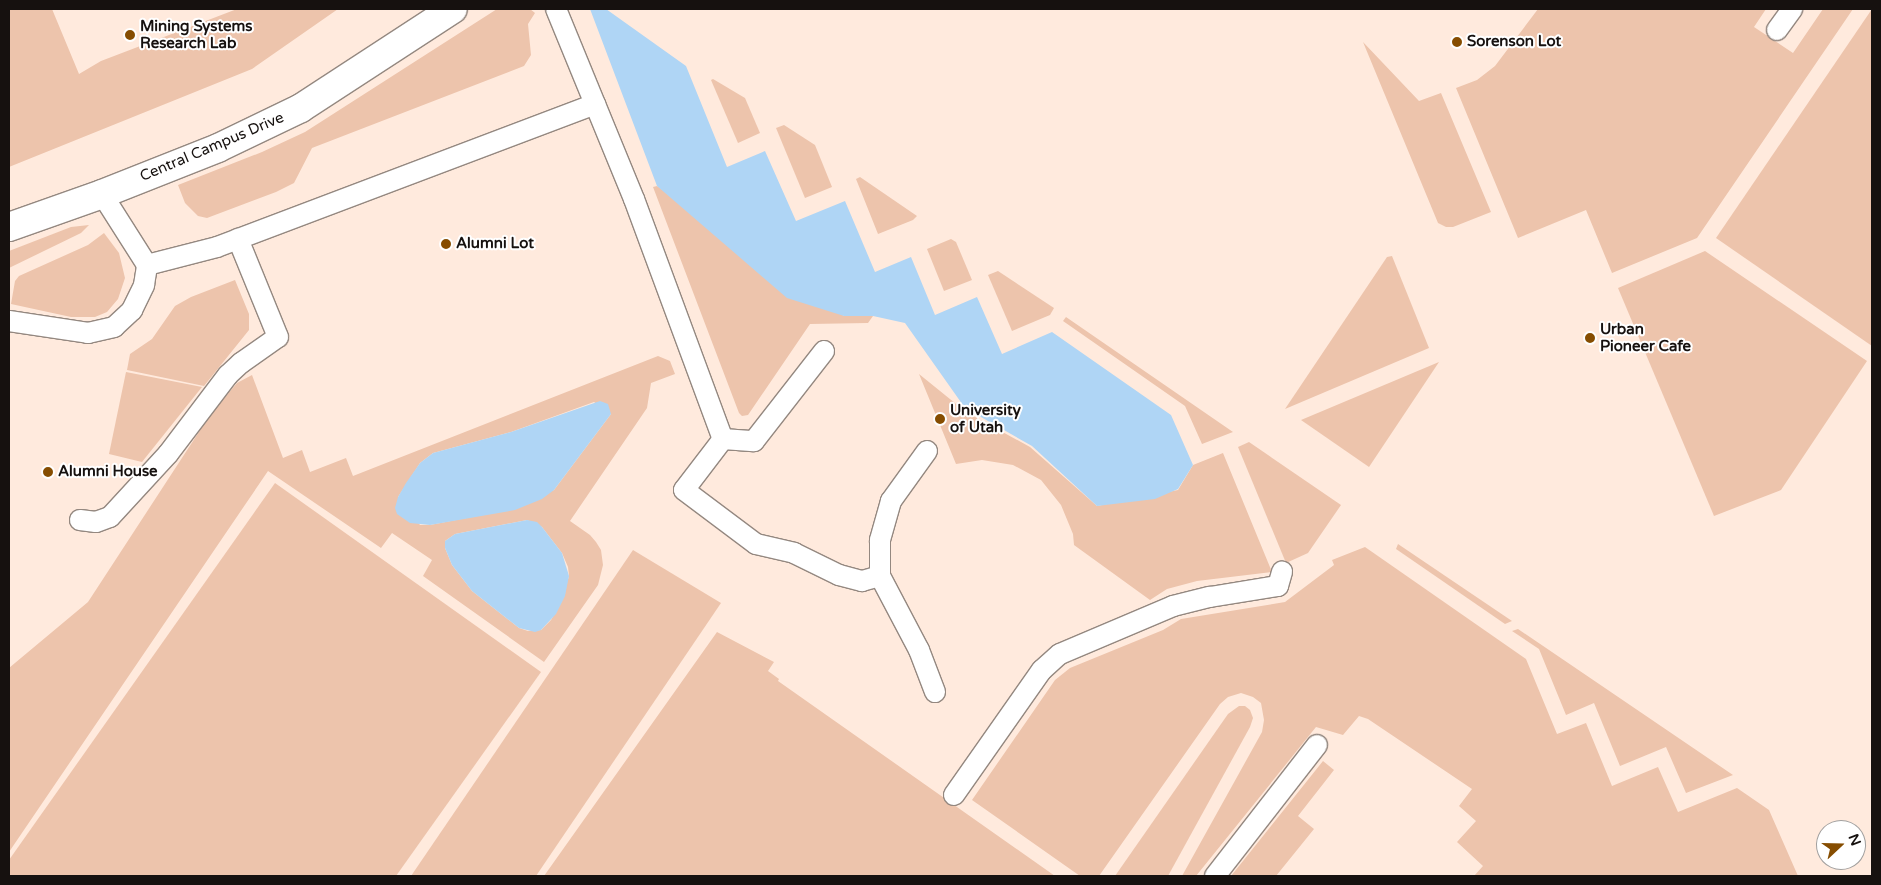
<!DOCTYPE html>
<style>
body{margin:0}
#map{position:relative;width:1881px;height:885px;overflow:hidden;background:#fdfbf9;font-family:"Varela Round",sans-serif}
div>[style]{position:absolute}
.built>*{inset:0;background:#ffeadd}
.green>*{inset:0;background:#edc4ac}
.water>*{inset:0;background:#afd5f5}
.roads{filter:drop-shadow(1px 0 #948880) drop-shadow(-1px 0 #948880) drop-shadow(0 1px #948880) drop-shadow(0 -1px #948880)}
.service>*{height:20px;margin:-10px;padding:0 10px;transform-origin:10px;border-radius:10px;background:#fff}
.tertiary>*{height:28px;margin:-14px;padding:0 14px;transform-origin:14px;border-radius:14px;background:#fff}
.dots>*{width:14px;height:14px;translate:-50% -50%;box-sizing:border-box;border:2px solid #fff;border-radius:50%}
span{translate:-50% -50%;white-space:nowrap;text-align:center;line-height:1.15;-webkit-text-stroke:4px #fff;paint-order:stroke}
.poi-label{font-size:15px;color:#16110f;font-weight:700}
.left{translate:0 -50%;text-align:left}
.street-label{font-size:15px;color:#16110f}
.frame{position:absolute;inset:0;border:10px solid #16110f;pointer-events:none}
.north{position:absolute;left:1816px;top:820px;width:50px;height:50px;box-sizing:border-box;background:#fff;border:1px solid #a2a09f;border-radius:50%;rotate:69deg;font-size:14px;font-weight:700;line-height:20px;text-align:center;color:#16110f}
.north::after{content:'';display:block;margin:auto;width:18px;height:22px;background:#864d01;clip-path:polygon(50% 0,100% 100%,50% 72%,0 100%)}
</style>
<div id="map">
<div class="built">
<div style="clip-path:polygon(evenodd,9px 9px,1872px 9px,1872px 876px,9px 876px,9px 9px,1826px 830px,1856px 830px,1856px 860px,1826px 860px,1826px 830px)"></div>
</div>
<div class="green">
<div style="clip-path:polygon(9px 9px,52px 9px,79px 74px,101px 61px,237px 9px,338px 9px,252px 69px,9px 167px)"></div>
<div style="clip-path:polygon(497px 9px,530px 9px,535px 13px,528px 24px,531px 55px,524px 66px,312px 148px,294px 183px,276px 192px,207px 218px,198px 216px,185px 203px,178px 185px,262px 152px,305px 132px)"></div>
<div style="clip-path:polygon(1538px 9px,1766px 9px,1754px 27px,1793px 53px,1823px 9px,1853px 9px,1697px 238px,1612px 273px,1586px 210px,1518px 238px,1456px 88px,1477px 80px,1495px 66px)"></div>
<div style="clip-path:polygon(1872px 9px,1872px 346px,1716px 238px)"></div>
<div style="clip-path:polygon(1363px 42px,1419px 101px,1441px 93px,1491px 212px,1453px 227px,1446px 227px,1438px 223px)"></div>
<div style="clip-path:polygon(713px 79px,745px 98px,760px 133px,738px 143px,711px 80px)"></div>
<div style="clip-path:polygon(784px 125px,815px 145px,832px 187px,805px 198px,776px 128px)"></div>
<div style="clip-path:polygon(860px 177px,917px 216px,913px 220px,878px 234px,856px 179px)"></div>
<div style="clip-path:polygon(657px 186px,844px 316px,873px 316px,868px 323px,810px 324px,748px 415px,742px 416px,739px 413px,653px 187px)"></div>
<div style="clip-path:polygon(89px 225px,81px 233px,9px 268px,9px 251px,71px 227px)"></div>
<div style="clip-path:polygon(104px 233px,119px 253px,125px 278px,118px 299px,107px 312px,95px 317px,71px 317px,11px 304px,15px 281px,19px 276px,88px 245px)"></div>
<div style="clip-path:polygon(951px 239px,956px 242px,972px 280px,944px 291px,927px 249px)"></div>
<div style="clip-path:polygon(1705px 251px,1867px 361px,1781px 490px,1714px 516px,1618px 288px)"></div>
<div style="clip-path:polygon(1392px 256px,1429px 348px,1285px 409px,1387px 257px)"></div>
<div style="clip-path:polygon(998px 271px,1054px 308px,1050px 315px,1012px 331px,988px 275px)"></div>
<div style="clip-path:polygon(235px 280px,249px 314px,249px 330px,204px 386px,127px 370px,130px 354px,152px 339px,175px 306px,191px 297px)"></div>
<div style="clip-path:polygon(1066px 317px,1233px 432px,1202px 444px,1185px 406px,1063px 321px)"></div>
<div style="clip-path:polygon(evenodd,658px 356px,670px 361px,675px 374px,651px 383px,647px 408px,570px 521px,590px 535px,596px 542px,601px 550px,603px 565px,598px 585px,544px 662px,423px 576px,432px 560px,392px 533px,381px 548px,268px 471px,9px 852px,9px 668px,88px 602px,210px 415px,237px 383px,252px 375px,283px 458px,302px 450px,310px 472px,346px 458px,353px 476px,658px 356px,594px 402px,611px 414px,554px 490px,492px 513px,430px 525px,420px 525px,398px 497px,420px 463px,433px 453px,511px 432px,594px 402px,658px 356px,527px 520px,542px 527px,562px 553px,568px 567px,569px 576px,561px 603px,551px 620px,541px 630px,528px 631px,519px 628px,472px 591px,452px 565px,445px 548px,445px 541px,455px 534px,527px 520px)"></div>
<div style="clip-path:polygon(1439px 362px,1369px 467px,1301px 420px)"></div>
<div style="clip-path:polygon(126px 372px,202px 387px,142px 462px,109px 454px)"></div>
<div style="clip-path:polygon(919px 374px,966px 412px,1030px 447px,1097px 506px,1178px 490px,1193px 465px,1223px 453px,1272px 572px,1197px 581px,1167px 589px,1150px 600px,1074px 545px,1073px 534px,1061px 505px,1041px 480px,1013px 465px,982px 460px,956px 464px)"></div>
<div style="clip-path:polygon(1249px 442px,1341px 505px,1308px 553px,1286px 563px,1238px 447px)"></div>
<div style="clip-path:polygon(275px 483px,541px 672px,396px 876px,9px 876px,9px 860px)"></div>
<div style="clip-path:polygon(1398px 544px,1512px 621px,1505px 624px,1396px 549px)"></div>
<div style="clip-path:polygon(1365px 547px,1526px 659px,1557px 734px,1586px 723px,1612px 786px,1658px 767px,1678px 812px,1737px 788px,1769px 810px,1798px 876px,1474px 876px,1483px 866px,1457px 842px,1476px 821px,1459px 806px,1472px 789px,1368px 719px,1359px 716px,1343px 735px,1316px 727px,1196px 876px,1182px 876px,1262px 732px,1264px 720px,1261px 703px,1253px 697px,1241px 693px,1228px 697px,1220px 704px,1099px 876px,1080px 876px,972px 800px,1055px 680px,1070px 668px,1163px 630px,1181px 619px,1285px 602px,1334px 565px,1332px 560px)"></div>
<div style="clip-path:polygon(633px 550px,721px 603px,536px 876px,411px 876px)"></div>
<div style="clip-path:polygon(1518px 629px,1733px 775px,1686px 793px,1666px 747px,1620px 766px,1594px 703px,1566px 715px,1539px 649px,1512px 631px)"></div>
<div style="clip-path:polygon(717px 632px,774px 662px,768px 671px,779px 679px,778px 681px,1055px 876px,544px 876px)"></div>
<div style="clip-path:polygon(1239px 706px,1245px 706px,1250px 710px,1253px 718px,1250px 727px,1168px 876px,1115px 876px,1228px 714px)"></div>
<div style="clip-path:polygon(1323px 761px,1334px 770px,1298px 816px,1314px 829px,1276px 876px,1231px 876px)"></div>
</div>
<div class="water">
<div style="clip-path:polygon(590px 9px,606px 9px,686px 66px,727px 167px,765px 151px,796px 221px,845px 201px,875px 272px,911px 257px,935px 315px,977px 297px,1002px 354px,1052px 332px,1171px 415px,1193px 465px,1178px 489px,1155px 499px,1097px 506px,1032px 446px,965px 408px,905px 323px,873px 316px,844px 316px,787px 298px,657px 186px)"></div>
<div style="clip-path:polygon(600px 401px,608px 404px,611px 414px,554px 490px,542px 499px,515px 510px,430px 525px,410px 523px,397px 514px,395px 508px,398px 497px,406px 483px,420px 463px,433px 453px,511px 432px)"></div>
<div style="clip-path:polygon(527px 520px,537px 522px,542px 527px,562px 553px,569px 576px,565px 596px,556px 614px,541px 630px,535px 632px,519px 628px,472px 591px,452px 565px,445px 548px,445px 541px,455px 534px)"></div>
</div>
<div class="roads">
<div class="service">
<div style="left:556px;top:9px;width:103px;rotate:67.7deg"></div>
<div style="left:1777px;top:30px;width:26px;rotate:-54deg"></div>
<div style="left:147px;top:265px;width:72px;rotate:-14.4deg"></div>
<div style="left:217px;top:247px;width:404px;rotate:-20.7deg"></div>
<div style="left:595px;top:104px;width:103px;rotate:67.7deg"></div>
<div style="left:634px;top:199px;width:256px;rotate:69.7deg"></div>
<div style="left:723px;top:439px;width:31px;rotate:4deg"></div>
<div style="left:754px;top:441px;width:114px;rotate:-52.1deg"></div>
<div style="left:9px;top:321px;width:80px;rotate:8.6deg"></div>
<div style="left:88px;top:333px;width:27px;rotate:-13deg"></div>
<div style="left:114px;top:327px;width:25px;rotate:-43deg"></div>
<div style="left:132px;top:310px;width:28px;rotate:-64deg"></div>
<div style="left:144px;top:285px;width:20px;rotate:-81deg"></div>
<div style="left:147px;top:265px;width:84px;rotate:-122.4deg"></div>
<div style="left:723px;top:439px;width:64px;rotate:127.4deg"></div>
<div style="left:684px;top:490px;width:90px;rotate:36.9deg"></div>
<div style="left:756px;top:544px;width:39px;rotate:13deg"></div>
<div style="left:794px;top:553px;width:50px;rotate:26.1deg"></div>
<div style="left:839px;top:575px;width:24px;rotate:15deg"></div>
<div style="left:862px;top:581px;width:19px;rotate:-16deg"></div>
<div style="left:927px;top:451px;width:62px;rotate:125.8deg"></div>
<div style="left:891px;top:501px;width:41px;rotate:105.8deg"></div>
<div style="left:880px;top:540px;width:36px;rotate:90deg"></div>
<div style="left:880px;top:576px;width:84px;rotate:62.2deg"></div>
<div style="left:919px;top:650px;width:45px;rotate:69.1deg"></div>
<div style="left:80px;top:520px;width:16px;rotate:7deg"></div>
<div style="left:96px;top:522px;width:15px;rotate:-20deg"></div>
<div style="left:110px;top:517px;width:86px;rotate:-47.4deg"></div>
<div style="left:168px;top:454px;width:99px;rotate:-52.8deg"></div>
<div style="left:228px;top:375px;width:18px;rotate:-43deg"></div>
<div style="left:241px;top:363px;width:45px;rotate:-35.1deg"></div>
<div style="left:278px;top:337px;width:106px;rotate:-112.2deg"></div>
<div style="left:954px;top:795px;width:153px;rotate:-54.9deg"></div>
<div style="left:1042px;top:670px;width:24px;rotate:-42deg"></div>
<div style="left:1060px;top:654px;width:123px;rotate:-23deg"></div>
<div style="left:1173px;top:606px;width:38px;rotate:-14deg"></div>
<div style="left:1210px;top:597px;width:69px;rotate:-9.2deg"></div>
<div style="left:1278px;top:586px;width:15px;rotate:-74deg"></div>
<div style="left:1215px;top:876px;width:166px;rotate:-52.1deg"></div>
</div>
<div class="tertiary">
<div style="left:9px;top:227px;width:99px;rotate:-19.5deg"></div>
<div style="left:102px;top:194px;width:125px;rotate:-21.6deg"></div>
<div style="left:218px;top:148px;width:92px;rotate:-25.7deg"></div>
<div style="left:301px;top:108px;width:181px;rotate:-33.1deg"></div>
</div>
</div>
<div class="dots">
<div style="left:130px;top:35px;background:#864d01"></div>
<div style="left:1457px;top:42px;background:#864d01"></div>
<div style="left:446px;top:244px;background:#864d01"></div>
<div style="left:1590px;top:338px;background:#864d01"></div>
<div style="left:940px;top:419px;background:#864d01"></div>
<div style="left:48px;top:472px;background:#864d01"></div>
</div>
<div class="poi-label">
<span class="left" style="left:140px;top:35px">Mining Systems<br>Research Lab</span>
<span class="left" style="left:1467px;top:42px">Sorenson Lot</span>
<span class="left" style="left:456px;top:244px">Alumni Lot</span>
<span class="left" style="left:1600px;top:338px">Urban<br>Pioneer Cafe</span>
<span class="left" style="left:950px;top:419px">University<br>of Utah</span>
<span class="left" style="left:58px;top:472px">Alumni House</span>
</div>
<div class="street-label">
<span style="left:212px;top:147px;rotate:-23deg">Central Campus Drive</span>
</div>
<div class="frame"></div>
<div class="north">N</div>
</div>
